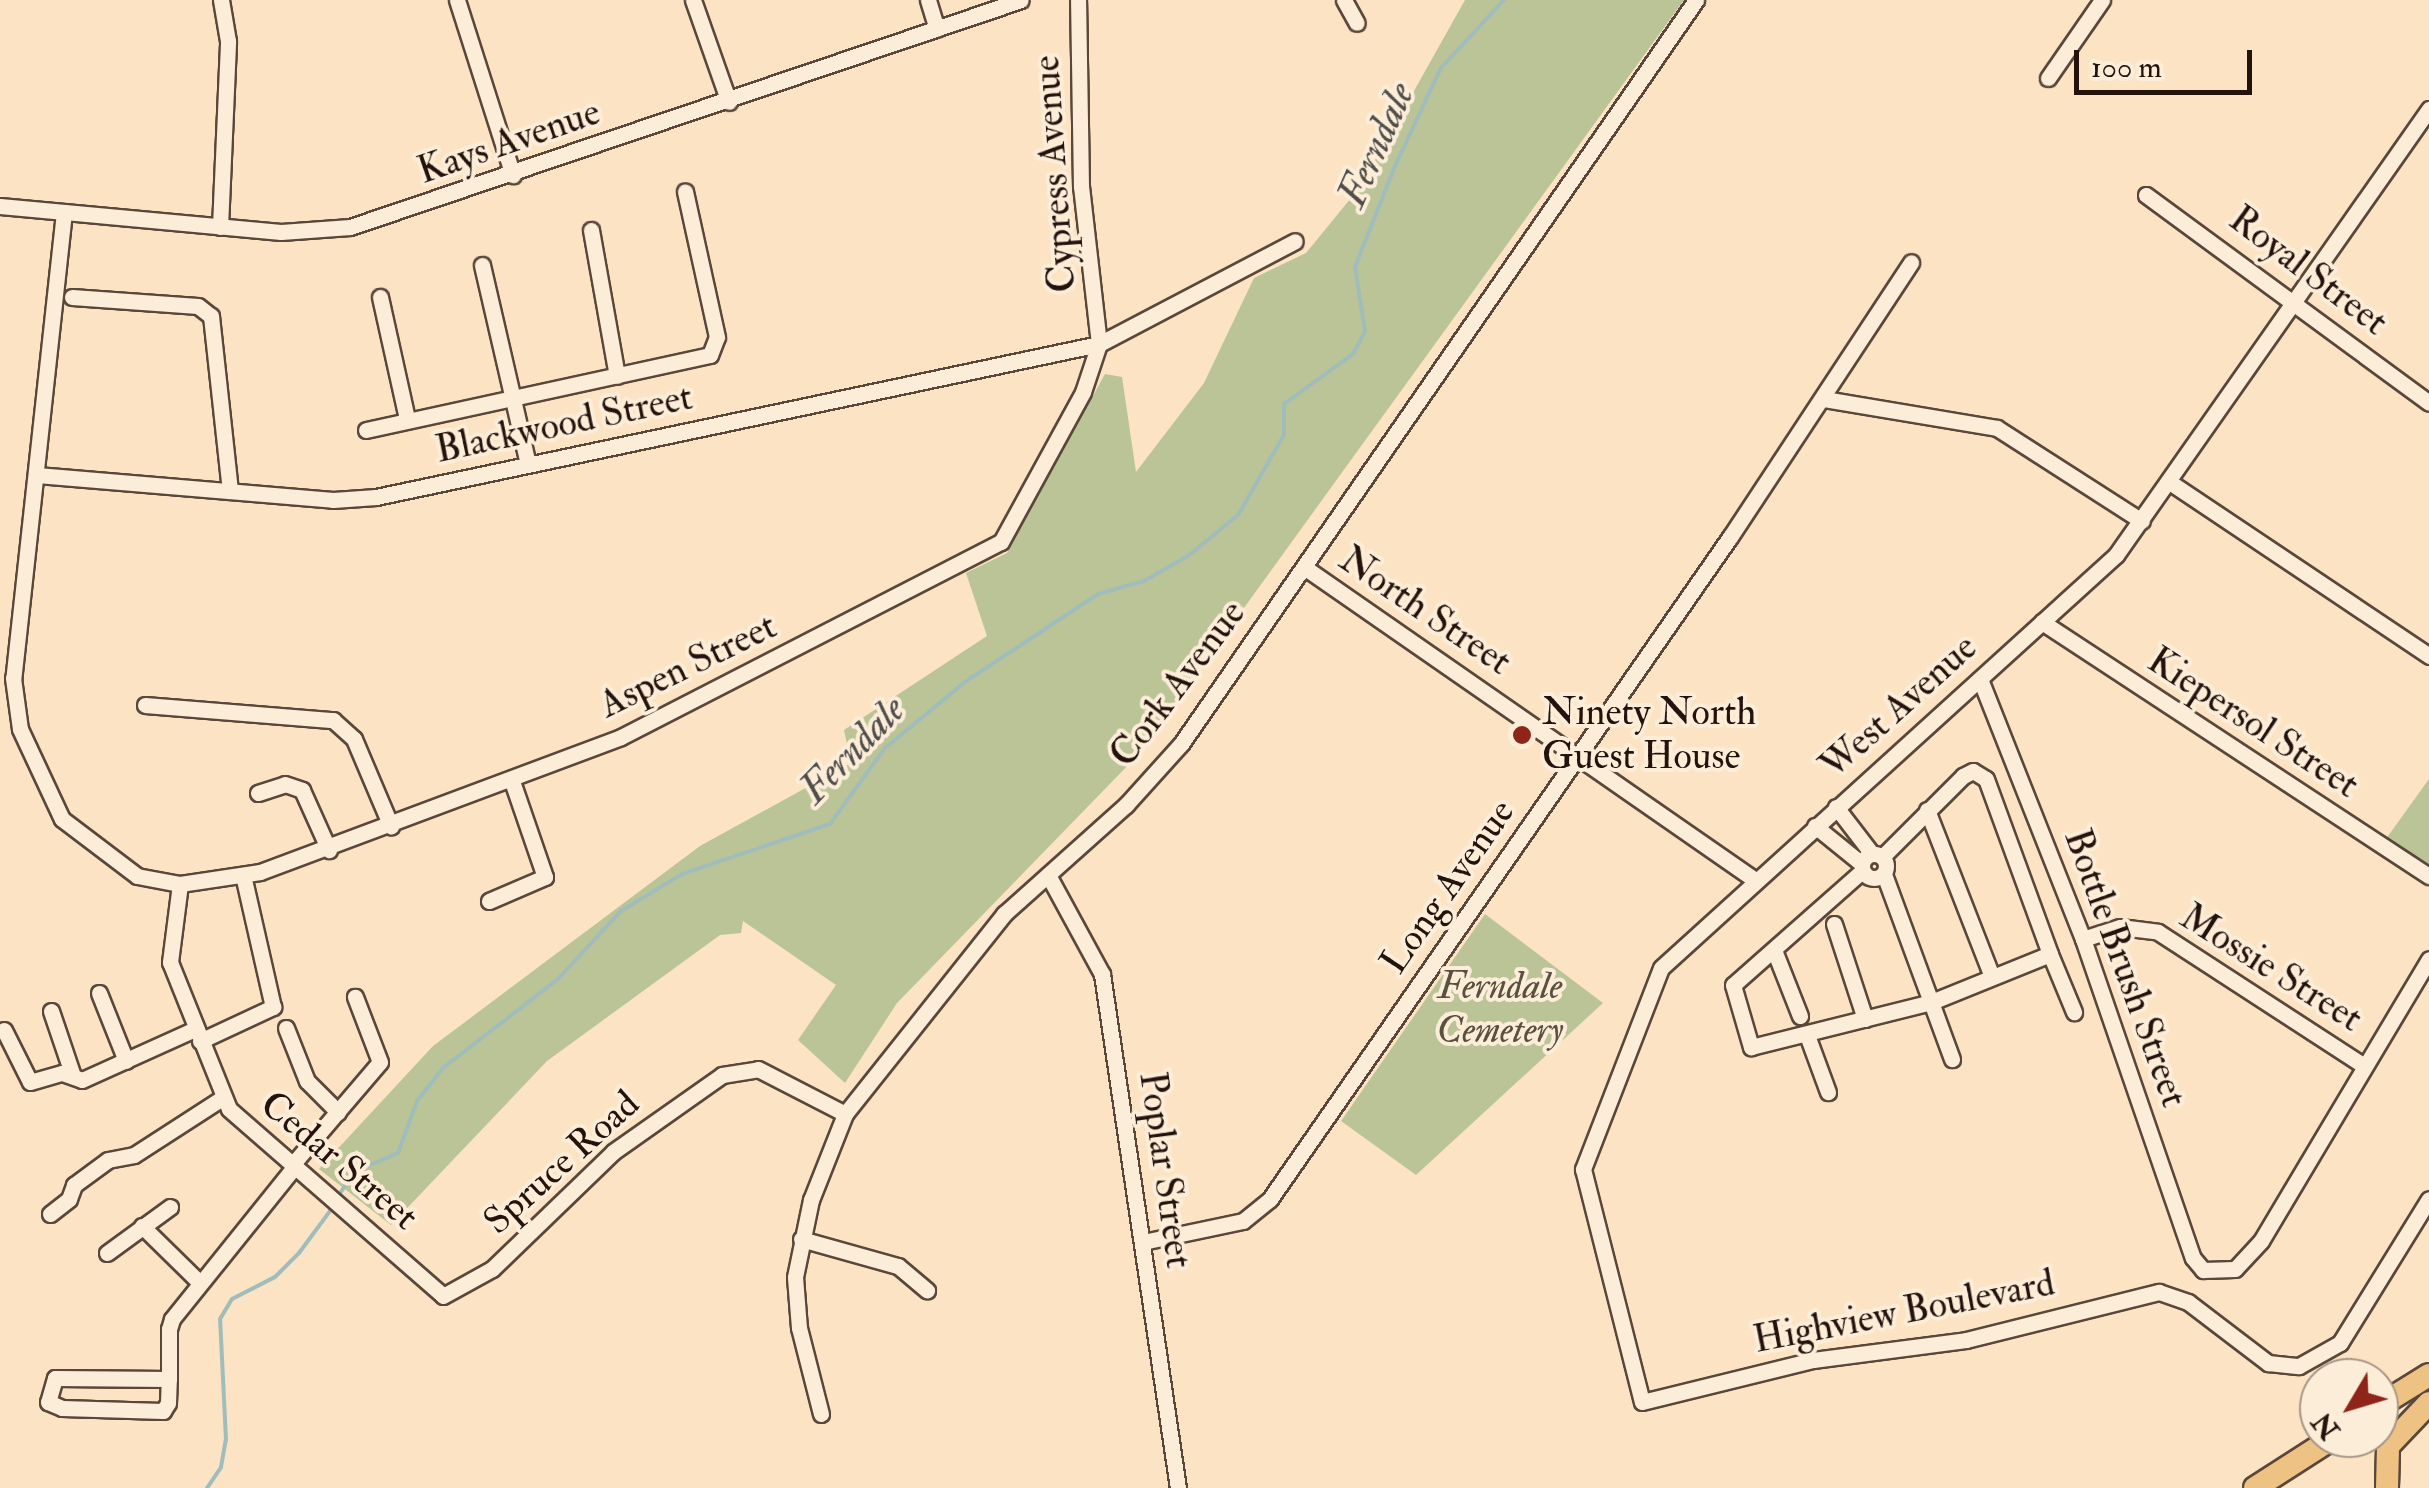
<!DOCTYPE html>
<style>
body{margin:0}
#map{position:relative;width:2429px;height:1488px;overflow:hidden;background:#fbe3c3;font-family:"IM FELL Double Pica",serif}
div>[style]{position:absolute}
.green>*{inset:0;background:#bbc496}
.stream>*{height:4px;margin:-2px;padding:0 2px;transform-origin:2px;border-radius:2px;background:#a1bdbb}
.roads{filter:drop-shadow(2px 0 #5a473a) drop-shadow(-2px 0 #5a473a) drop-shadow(0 2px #5a473a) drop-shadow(0 -2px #5a473a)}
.minor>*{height:15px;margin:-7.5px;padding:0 7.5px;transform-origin:7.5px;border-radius:7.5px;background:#fcedd8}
.minor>.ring{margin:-7.5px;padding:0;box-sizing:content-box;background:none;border:15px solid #fcedd8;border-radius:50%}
.highway>*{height:22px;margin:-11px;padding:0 11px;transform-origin:11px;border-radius:11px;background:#eec282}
.dots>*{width:28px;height:28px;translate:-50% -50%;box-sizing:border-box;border:5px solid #fcedd8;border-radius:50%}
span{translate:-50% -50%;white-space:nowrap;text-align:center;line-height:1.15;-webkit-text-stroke:8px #fcedd8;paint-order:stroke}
.street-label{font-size:38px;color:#24130d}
.poi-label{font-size:38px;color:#24130d}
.left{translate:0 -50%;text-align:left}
.park-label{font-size:38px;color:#59513d;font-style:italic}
.water-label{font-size:40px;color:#504e4a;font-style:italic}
.north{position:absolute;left:2299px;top:1358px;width:100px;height:100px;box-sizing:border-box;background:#fcedd8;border:2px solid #a69687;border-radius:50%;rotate:232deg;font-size:28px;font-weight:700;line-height:40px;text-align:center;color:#24130d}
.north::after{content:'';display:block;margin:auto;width:35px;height:45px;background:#8f2418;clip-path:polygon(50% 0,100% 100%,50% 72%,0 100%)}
.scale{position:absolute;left:2074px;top:50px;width:178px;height:45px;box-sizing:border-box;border:5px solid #24130d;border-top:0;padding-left:12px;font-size:30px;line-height:35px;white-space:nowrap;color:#24130d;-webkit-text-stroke:8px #fcedd8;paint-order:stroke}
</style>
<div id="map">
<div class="green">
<div style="clip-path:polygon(1465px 0,1684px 0,1136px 757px,897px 1003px,845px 1083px,798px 1040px,836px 985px,743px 921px,741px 933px,720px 935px,547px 1061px,391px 1225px,319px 1169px,433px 1046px,700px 846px,851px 763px,844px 730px,987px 636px,966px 573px,1007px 553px,1105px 374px,1122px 377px,1136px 472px,1204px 383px,1254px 278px,1306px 253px,1360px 187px)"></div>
<div style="clip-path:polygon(2429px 779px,2429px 873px,2383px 843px)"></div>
<div style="clip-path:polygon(1485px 914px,1603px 1003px,1416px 1175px,1341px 1121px)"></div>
</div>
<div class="stream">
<div style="left:337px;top:1198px;width:31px;rotate:-57deg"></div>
<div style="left:354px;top:1172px;width:48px;rotate:-23.4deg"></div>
<div style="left:398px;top:1153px;width:55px;rotate:-69.9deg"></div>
<div style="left:417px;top:1101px;width:42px;rotate:-51.8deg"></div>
<div style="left:443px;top:1068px;width:144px;rotate:-37.7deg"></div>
<div style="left:557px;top:980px;width:94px;rotate:-47.2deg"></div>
<div style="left:621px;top:911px;width:71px;rotate:-31.2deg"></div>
<div style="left:682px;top:874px;width:156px;rotate:-18.7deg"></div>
<div style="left:830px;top:824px;width:94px;rotate:-54.1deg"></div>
<div style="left:885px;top:748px;width:104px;rotate:-39.5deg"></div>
<div style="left:965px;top:682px;width:159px;rotate:-33.5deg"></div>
<div style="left:1098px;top:594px;width:48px;rotate:-15.8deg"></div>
<div style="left:1144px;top:581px;width:51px;rotate:-29.6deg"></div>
<div style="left:1188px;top:556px;width:65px;rotate:-39.4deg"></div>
<div style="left:1238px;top:515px;width:92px;rotate:-60.1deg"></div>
<div style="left:1284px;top:435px;width:31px;rotate:-90deg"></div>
<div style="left:1284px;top:404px;width:85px;rotate:-35.9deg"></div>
<div style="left:1353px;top:354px;width:26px;rotate:-62deg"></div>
<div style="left:1365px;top:331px;width:65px;rotate:-98.9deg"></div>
<div style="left:1355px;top:267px;width:109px;rotate:-68.4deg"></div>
<div style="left:1395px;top:166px;width:108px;rotate:-64.9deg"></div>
<div style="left:1441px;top:68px;width:93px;rotate:-47.2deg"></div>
<div style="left:207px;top:1488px;width:25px;rotate:-56deg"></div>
<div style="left:221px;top:1467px;width:27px;rotate:-80deg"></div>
<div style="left:226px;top:1440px;width:121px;rotate:-92.8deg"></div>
<div style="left:220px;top:1319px;width:23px;rotate:-59deg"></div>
<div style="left:232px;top:1299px;width:48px;rotate:-27.1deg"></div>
<div style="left:275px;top:1277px;width:34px;rotate:-45deg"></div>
<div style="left:299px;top:1253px;width:57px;rotate:-53.5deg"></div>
</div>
<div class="roads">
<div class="minor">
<div style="left:457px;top:0;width:184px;rotate:72.3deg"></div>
<div style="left:693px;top:0;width:108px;rotate:70.6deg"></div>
<div style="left:928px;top:0;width:30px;rotate:73deg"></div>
<div style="left:1344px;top:0;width:26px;rotate:61deg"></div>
<div style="left:2048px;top:78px;width:95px;rotate:-55.3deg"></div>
<div style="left:2429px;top:109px;width:545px;rotate:125.06deg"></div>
<div style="left:2116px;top:555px;width:614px;rotate:137.77deg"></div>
<div style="left:1661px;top:968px;width:216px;rotate:111.2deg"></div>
<div style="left:1583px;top:1169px;width:240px;rotate:75.8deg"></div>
<div style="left:1642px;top:1402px;width:176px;rotate:-13.8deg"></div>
<div style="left:1813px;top:1360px;width:154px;rotate:-7.4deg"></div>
<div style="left:1966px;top:1340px;width:199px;rotate:-14deg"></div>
<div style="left:2159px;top:1292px;width:31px;rotate:19deg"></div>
<div style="left:2188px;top:1302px;width:101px;rotate:37.3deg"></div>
<div style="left:2268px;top:1363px;width:31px;rotate:6deg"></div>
<div style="left:2299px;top:1366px;width:47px;rotate:-29.3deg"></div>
<div style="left:2340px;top:1343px;width:169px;rotate:-58.3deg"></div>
<div style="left:2146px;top:195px;width:351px;rotate:36.3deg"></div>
<div style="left:0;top:206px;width:282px;rotate:5.3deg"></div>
<div style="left:281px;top:232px;width:69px;rotate:-4.1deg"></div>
<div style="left:350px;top:227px;width:708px;rotate:-18.69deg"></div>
<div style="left:64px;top:212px;width:469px;rotate:96.2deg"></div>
<div style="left:13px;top:678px;width:51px;rotate:82.2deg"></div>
<div style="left:20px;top:729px;width:99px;rotate:65deg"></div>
<div style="left:62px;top:819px;width:94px;rotate:37.2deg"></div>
<div style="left:137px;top:876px;width:44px;rotate:10.5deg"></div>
<div style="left:180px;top:884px;width:81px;rotate:-8.5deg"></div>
<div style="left:260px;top:872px;width:385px;rotate:-20.5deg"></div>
<div style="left:621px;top:737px;width:427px;rotate:-27.2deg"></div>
<div style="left:1001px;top:542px;width:171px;rotate:-61.3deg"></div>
<div style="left:1083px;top:392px;width:51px;rotate:-71.6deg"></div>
<div style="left:1099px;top:344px;width:158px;rotate:-96.5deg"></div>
<div style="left:1081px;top:187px;width:187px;rotate:-90.9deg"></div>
<div style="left:220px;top:227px;width:186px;rotate:-87.5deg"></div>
<div style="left:228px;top:41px;width:42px;rotate:-99.7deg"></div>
<div style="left:591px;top:230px;width:148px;rotate:79.9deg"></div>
<div style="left:482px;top:265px;width:204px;rotate:77deg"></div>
<div style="left:72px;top:297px;width:126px;rotate:4.1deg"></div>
<div style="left:198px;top:306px;width:16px;rotate:38deg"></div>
<div style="left:211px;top:316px;width:176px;rotate:83.8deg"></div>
<div style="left:380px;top:297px;width:125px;rotate:77.5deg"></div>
<div style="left:1824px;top:399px;width:175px;rotate:9.5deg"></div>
<div style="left:1997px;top:428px;width:172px;rotate:32.7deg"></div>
<div style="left:366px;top:430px;width:352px;rotate:-12.3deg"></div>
<div style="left:710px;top:355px;width:19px;rotate:-69deg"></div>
<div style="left:717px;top:337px;width:149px;rotate:-102.4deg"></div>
<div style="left:37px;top:475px;width:297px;rotate:4.8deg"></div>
<div style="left:333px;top:500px;width:43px;rotate:-4deg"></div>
<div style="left:376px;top:497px;width:739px;rotate:-11.95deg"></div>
<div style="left:1099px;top:344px;width:221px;rotate:-27.7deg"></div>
<div style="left:2171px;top:483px;width:311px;rotate:33.8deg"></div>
<div style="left:1304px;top:567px;width:549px;rotate:34.76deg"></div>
<div style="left:2042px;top:622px;width:463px;rotate:33.3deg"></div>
<div style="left:1980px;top:679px;width:280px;rotate:68.4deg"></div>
<div style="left:2083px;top:939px;width:337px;rotate:71deg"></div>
<div style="left:2193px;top:1258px;width:16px;rotate:50deg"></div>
<div style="left:2203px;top:1270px;width:32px;rotate:-2deg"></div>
<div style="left:2235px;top:1269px;width:38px;rotate:-47deg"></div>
<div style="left:2261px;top:1241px;width:328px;rotate:-59.2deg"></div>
<div style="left:145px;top:705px;width:189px;rotate:4.6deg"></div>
<div style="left:333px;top:720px;width:28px;rotate:42deg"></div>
<div style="left:354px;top:739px;width:95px;rotate:67deg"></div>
<div style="left:258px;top:793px;width:28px;rotate:-18deg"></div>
<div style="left:285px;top:784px;width:18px;rotate:19deg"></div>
<div style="left:302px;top:790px;width:66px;rotate:65.8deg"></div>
<div style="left:1836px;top:807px;width:59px;rotate:52.5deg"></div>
<div style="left:1927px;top:810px;width:179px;rotate:68.7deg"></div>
<div style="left:1815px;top:826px;width:60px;rotate:39deg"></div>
<div class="ring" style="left:1862px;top:854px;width:9px;height:9px"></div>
<div style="left:1882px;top:857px;width:115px;rotate:-45deg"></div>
<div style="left:1963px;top:776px;width:11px;rotate:-27deg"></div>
<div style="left:1973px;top:771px;width:15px;rotate:32deg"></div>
<div style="left:1986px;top:779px;width:186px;rotate:69.9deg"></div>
<div style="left:2050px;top:954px;width:128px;rotate:158deg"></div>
<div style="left:1931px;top:1002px;width:61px;rotate:69.8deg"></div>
<div style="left:1862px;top:871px;width:172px;rotate:138.5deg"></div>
<div style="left:1733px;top:985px;width:65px;rotate:73.8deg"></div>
<div style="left:1751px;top:1047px;width:186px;rotate:-14deg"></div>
<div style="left:1931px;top:1002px;width:136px;rotate:-110.2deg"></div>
<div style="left:1048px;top:875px;width:113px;rotate:61.4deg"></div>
<div style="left:1102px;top:974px;width:520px;rotate:81.59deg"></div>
<div style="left:180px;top:884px;width:79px;rotate:97.3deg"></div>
<div style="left:170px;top:962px;width:158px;rotate:68.1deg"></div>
<div style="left:229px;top:1109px;width:284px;rotate:41.1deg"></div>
<div style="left:443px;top:1296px;width:56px;rotate:-28.9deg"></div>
<div style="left:492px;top:1269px;width:168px;rotate:-44deg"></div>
<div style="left:613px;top:1152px;width:133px;rotate:-35.2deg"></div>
<div style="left:722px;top:1075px;width:36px;rotate:-9deg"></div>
<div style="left:758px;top:1069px;width:98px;rotate:27.3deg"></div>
<div style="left:489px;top:901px;width:61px;rotate:-23.2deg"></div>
<div style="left:545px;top:877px;width:102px;rotate:-109deg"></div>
<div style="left:1834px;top:924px;width:100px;rotate:71.9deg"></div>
<div style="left:2083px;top:939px;width:39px;rotate:-18deg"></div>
<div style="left:2120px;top:927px;width:38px;rotate:7deg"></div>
<div style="left:2158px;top:932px;width:246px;rotate:33deg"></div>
<div style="left:1774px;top:950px;width:71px;rotate:68.5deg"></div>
<div style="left:2050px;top:954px;width:63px;rotate:67.5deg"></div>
<div style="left:99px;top:993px;width:73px;rotate:68.3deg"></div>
<div style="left:51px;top:1011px;width:69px;rotate:71.3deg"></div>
<div style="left:286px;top:1028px;width:57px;rotate:68.4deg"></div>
<div style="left:307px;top:1081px;width:44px;rotate:45deg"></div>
<div style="left:4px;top:1030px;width:58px;rotate:63.4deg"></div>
<div style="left:30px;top:1082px;width:33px;rotate:-16deg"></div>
<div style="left:62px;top:1073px;width:21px;rotate:19deg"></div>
<div style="left:82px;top:1080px;width:124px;rotate:-24.3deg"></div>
<div style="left:1807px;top:1035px;width:61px;rotate:69.8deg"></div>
<div style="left:200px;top:1041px;width:81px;rotate:-25deg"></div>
<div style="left:273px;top:1007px;width:135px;rotate:-102.8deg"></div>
<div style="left:292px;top:1165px;width:135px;rotate:-49.5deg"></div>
<div style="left:380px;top:1062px;width:70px;rotate:-111deg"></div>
<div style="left:50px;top:1214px;width:24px;rotate:-38deg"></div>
<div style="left:69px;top:1199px;width:15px;rotate:-70deg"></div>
<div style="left:74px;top:1185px;width:42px;rotate:-36.3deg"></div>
<div style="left:108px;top:1160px;width:26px;rotate:-11deg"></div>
<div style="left:134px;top:1155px;width:105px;rotate:-32.9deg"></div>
<div style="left:142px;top:1226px;width:81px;rotate:44.5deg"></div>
<div style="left:801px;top:1239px;width:101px;rotate:15.6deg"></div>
<div style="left:898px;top:1266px;width:38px;rotate:40deg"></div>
<div style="left:1143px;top:1242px;width:102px;rotate:-11.9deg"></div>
<div style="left:1243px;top:1221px;width:35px;rotate:-39deg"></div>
<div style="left:1270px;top:1199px;width:806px;rotate:-55.21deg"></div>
<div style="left:1730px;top:537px;width:329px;rotate:-56.6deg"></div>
<div style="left:107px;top:1253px;width:78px;rotate:-36.1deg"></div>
<div style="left:169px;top:1379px;width:114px;rotate:-179.5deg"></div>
<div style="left:55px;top:1378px;width:25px;rotate:106deg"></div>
<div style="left:48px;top:1402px;width:15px;rotate:23deg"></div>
<div style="left:62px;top:1408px;width:101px;rotate:1.7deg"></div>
<div style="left:163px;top:1411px;width:9px;rotate:-58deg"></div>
<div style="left:168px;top:1403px;width:24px;rotate:-88deg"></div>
<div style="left:169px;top:1379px;width:50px;rotate:-90deg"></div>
<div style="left:169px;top:1329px;width:10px;rotate:-73deg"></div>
<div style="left:172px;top:1319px;width:195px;rotate:-51.2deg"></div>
<div style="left:821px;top:1414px;width:89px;rotate:-104.3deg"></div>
<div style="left:799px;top:1328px;width:51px;rotate:-94.5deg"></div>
<div style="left:795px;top:1277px;width:79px;rotate:-78.3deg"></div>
<div style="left:811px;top:1200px;width:92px;rotate:-68.4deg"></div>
<div style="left:845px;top:1114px;width:256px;rotate:-51.5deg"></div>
<div style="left:1004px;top:914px;width:164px;rotate:-41.8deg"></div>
<div style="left:1126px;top:805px;width:82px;rotate:-48deg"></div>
<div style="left:1181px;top:744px;width:905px;rotate:-55.31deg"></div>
</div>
<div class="highway">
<div style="left:2379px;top:1406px;width:59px;rotate:-31.8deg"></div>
<div style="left:2255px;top:1488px;width:93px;rotate:-32.7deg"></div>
<div style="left:2387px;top:1488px;width:42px;rotate:-88.6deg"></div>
<div style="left:2388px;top:1446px;width:59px;rotate:-46.4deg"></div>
</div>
</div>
<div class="dots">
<div style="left:1522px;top:735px;background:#8f2418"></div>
</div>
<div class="street-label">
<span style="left:509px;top:142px;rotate:-19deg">Kays Avenue</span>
<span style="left:1055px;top:174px;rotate:-94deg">Cypress Avenue</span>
<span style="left:2308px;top:271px;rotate:37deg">Royal Street</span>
<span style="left:564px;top:424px;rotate:-12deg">Blackwood Street</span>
<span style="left:1425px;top:611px;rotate:34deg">North Street</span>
<span style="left:688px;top:666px;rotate:-26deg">Aspen Street</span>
<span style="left:1178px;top:684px;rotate:-53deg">Cork Avenue</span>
<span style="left:1899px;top:707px;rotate:-42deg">West Avenue</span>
<span style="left:2253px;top:723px;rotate:33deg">Kiepersol Street</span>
<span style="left:1448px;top:887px;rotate:-55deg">Long Avenue</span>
<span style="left:2125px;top:968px;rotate:70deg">Bottle Brush Street</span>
<span style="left:2271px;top:968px;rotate:32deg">Mossie Street</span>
<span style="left:339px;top:1161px;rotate:40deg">Cedar Street</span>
<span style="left:562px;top:1163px;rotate:-42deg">Spruce Road</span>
<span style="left:1165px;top:1170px;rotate:82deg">Poplar Street</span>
<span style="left:1904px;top:1312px;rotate:-11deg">Highview Boulevard</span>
</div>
<div class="poi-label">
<span class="left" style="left:1542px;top:735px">Ninety North<br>Guest House</span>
</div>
<div class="park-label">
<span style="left:1500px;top:1009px">Ferndale<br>Cemetery</span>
</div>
<div class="water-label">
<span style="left:1377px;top:145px;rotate:-66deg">Ferndale</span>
<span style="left:853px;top:750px;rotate:-46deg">Ferndale</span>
</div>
<div class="north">N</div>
<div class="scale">100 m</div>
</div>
